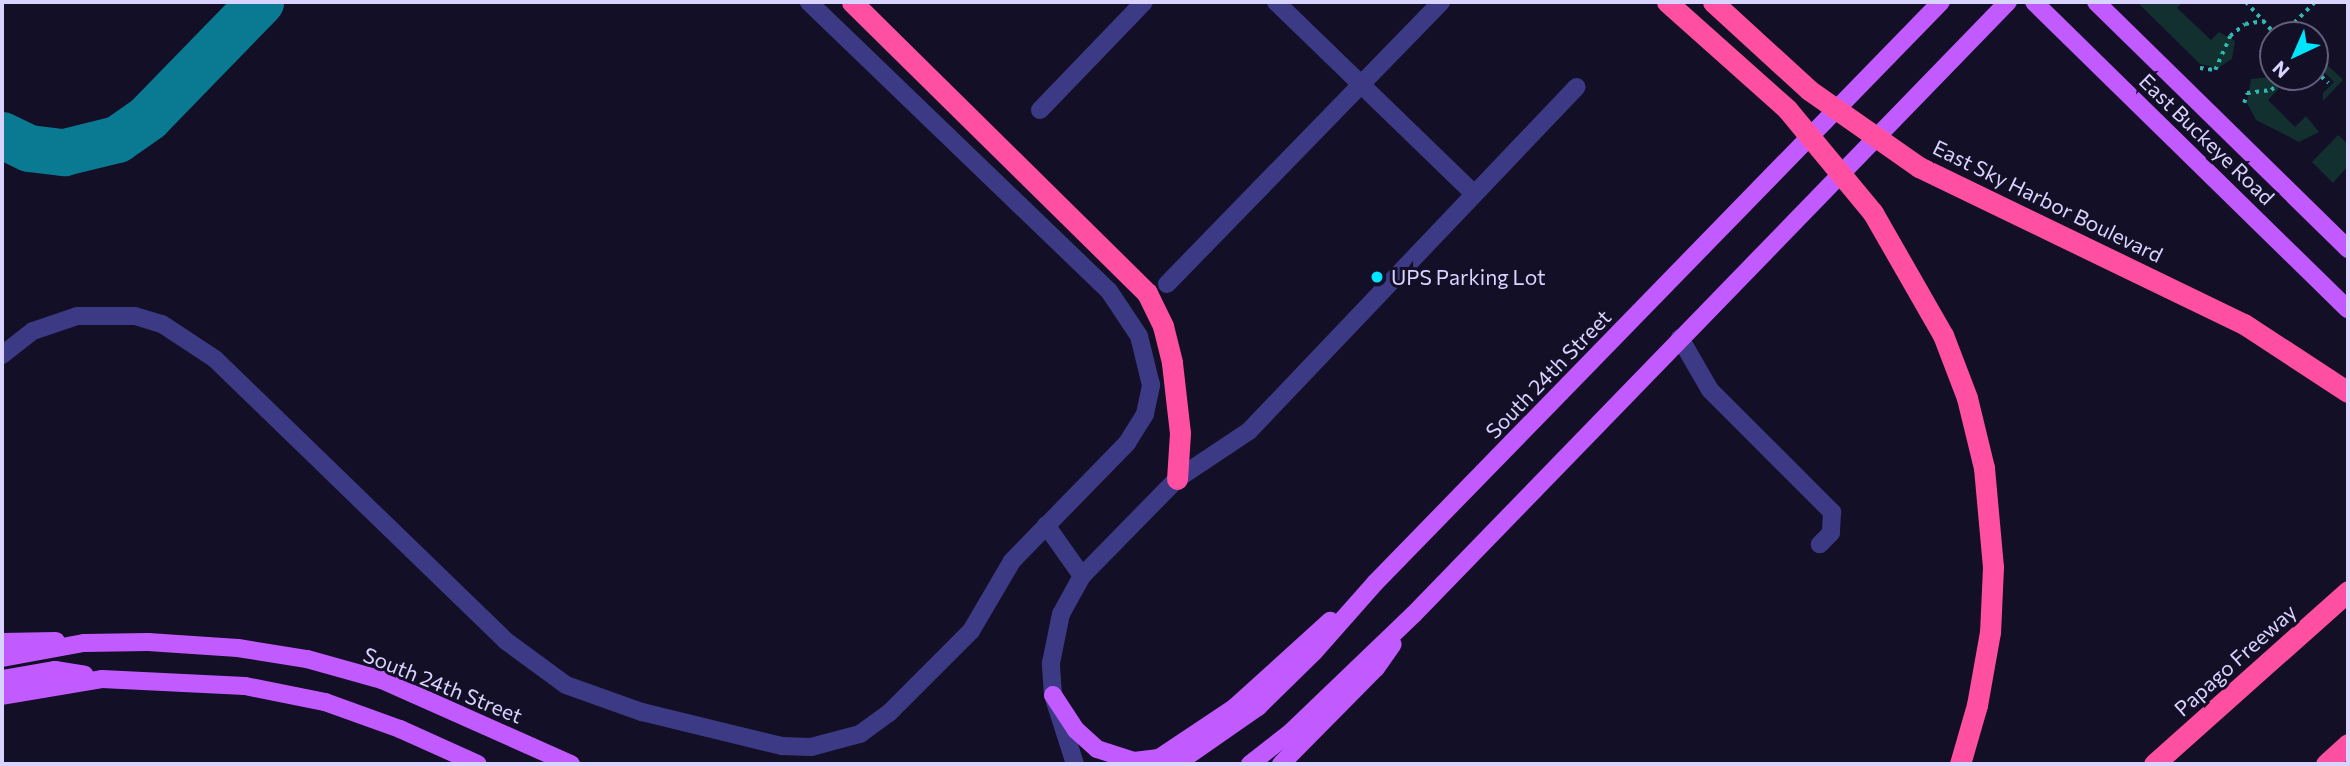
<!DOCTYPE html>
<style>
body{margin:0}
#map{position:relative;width:2350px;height:766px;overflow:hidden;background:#130f26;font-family:Commissioner,sans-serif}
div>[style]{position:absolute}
.green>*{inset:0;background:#12302f}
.taxiway>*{height:47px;margin:-23.5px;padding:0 23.5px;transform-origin:23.5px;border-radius:23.5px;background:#0a7a92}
.path>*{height:3.5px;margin-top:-1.75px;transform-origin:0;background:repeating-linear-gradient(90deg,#2fb8b0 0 3.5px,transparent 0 8.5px)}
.minor>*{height:18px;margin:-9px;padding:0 9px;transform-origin:9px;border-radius:9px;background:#3d3a85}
.major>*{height:18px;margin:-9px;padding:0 9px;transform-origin:9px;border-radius:9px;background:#c25bff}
.highway>*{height:21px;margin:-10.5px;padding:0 10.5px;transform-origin:10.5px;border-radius:10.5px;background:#ff4fa3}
.highway-bridge>*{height:21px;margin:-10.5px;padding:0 10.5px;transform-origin:10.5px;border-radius:10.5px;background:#ff4fa3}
.dots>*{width:19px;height:19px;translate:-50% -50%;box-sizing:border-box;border:4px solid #130f26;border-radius:50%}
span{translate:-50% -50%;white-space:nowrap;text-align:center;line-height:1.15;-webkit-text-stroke:6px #130f26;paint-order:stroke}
.street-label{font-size:21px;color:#d9d4ff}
.poi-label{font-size:21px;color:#d9d4ff}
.left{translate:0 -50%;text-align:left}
.frame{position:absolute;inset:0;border:4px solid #d9d4ff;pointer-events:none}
.north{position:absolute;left:2259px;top:21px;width:70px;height:70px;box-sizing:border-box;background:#130f26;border:2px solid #625e7d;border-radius:50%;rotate:224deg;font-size:19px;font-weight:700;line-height:28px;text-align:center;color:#d9d4ff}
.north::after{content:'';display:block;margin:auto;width:24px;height:32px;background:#00e5ff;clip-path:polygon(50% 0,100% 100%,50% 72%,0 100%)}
</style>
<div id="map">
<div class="green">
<div style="clip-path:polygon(2137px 2px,2183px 2px,2177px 8px,2211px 40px,2219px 32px,2235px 41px,2232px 59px,2218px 68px,2200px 64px)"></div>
<div style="clip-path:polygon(2315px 53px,2343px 80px,2323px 101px,2323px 93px,2334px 82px,2315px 63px)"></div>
<div style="clip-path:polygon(2270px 77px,2279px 88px,2268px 100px,2295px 127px,2306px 116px,2319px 132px,2299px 142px,2256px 120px,2247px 103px,2251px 79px)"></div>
<div style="clip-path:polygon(2338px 135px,2348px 144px,2348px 166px,2333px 183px,2312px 162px)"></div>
</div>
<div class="taxiway">
<div style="left:2px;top:135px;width:30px;rotate:26deg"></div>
<div style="left:29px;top:148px;width:35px;rotate:7deg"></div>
<div style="left:64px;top:152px;width:55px;rotate:-13.8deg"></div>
<div style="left:117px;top:139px;width:38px;rotate:-35deg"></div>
<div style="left:148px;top:117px;width:161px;rotate:-45.8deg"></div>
</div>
<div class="path">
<div style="left:2246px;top:2px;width:45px;rotate:47.7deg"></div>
<div style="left:2282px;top:35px;width:47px;rotate:-45deg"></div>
<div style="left:2260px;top:53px;width:16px;rotate:-38deg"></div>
<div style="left:2200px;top:68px;width:15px;rotate:8deg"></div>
<div style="left:2215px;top:70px;width:37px;rotate:-66deg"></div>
<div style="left:2230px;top:36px;width:19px;rotate:-39deg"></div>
<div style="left:2245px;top:24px;width:19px;rotate:-9deg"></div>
<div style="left:2315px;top:71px;width:18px;rotate:41deg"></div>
<div style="left:2244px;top:103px;width:10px;rotate:-73deg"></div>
<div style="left:2247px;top:93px;width:24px;rotate:-7deg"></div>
<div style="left:2271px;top:90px;width:21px;rotate:-39deg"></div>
</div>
<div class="minor">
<div style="left:1276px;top:2px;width:276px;rotate:44.1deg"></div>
<div style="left:1040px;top:110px;width:150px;rotate:-46.1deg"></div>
<div style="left:1167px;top:284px;width:393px;rotate:-45.8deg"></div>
<div style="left:1680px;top:338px;width:60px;rotate:60deg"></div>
<div style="left:1710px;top:390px;width:173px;rotate:45deg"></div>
<div style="left:1832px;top:512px;width:21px;rotate:93deg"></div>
<div style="left:1831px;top:533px;width:16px;rotate:135deg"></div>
<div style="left:2px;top:355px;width:39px;rotate:-38deg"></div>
<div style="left:33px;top:331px;width:46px;rotate:-18.8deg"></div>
<div style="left:77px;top:316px;width:58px"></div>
<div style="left:135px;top:316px;width:28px;rotate:17deg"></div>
<div style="left:162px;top:324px;width:64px;rotate:33.4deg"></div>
<div style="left:215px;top:359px;width:405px;rotate:44.1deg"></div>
<div style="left:506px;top:641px;width:74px;rotate:36.3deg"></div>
<div style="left:566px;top:685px;width:81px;rotate:19.6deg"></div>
<div style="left:642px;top:712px;width:144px;rotate:13.7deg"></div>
<div style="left:782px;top:746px;width:29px;rotate:2deg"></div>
<div style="left:811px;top:747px;width:51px;rotate:-14.9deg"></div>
<div style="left:860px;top:734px;width:36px;rotate:-36deg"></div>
<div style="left:889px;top:713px;width:116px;rotate:-45deg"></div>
<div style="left:971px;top:631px;width:81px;rotate:-59.6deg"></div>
<div style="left:1012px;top:561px;width:165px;rotate:-45.7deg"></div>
<div style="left:1127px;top:443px;width:34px;rotate:-58deg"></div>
<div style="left:1145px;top:414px;width:30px;rotate:-78deg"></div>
<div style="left:1151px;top:385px;width:50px;rotate:-103.8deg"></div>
<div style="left:1139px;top:336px;width:54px;rotate:-123.7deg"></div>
<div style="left:1109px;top:291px;width:417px;rotate:-136.1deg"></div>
<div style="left:1046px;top:525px;width:62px;rotate:54.8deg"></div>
<div style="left:1075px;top:764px;width:72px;rotate:-107.7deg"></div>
<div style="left:1053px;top:695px;width:32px;rotate:-94deg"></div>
<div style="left:1051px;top:663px;width:50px;rotate:-78.5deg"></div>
<div style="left:1061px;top:614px;width:43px;rotate:-61.1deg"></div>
<div style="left:1082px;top:576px;width:136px;rotate:-45.6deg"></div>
<div style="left:1177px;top:479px;width:87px;rotate:-33.7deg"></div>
<div style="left:1249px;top:431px;width:475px;rotate:-46.4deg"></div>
</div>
<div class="major">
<div style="left:2034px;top:2px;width:439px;rotate:44.4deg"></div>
<div style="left:2096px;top:2px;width:353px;rotate:44.4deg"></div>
<div style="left:2px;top:642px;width:54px;rotate:-1.1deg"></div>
<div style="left:2px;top:658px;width:83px;rotate:-10.4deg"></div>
<div style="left:84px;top:643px;width:64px;rotate:-0.9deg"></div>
<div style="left:148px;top:642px;width:90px;rotate:3.8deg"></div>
<div style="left:238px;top:648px;width:70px;rotate:9.1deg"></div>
<div style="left:307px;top:659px;width:78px;rotate:15.6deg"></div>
<div style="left:382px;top:680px;width:207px;rotate:24deg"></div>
<div style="left:2px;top:679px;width:54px;rotate:-9.6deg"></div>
<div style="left:55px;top:670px;width:30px;rotate:9deg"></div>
<div style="left:1053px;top:695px;width:42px;rotate:56.7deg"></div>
<div style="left:1076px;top:730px;width:28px;rotate:42deg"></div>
<div style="left:1097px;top:749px;width:39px;rotate:18deg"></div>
<div style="left:1134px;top:761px;width:25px;rotate:-7deg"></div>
<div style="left:1159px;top:758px;width:90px;rotate:-33.7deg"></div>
<div style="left:1234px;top:708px;width:130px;rotate:-42.2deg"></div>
<div style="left:2px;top:696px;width:101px;rotate:-9.6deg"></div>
<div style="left:102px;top:679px;width:143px;rotate:2.8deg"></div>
<div style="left:245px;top:686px;width:82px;rotate:11.3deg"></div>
<div style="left:325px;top:702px;width:80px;rotate:19.8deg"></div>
<div style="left:400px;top:729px;width:85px;rotate:24.2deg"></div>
<div style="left:1176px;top:764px;width:100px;rotate:-34.8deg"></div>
<div style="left:1258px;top:707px;width:78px;rotate:-44.5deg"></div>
<div style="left:1314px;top:652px;width:92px;rotate:-48.5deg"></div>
<div style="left:1375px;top:583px;width:811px;rotate:-45.75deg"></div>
<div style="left:1250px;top:764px;width:52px;rotate:-38deg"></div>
<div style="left:1291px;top:732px;width:170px;rotate:-43.8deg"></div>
<div style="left:1414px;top:614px;width:853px;rotate:-45.86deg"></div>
<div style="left:1281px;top:764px;width:135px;rotate:-45.3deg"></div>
<div style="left:1376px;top:668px;width:29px;rotate:-55deg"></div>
</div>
<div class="highway">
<div style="left:852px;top:2px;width:414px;rotate:44.6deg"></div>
<div style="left:1147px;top:293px;width:37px;rotate:64deg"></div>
<div style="left:1163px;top:326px;width:38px;rotate:76deg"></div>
<div style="left:1172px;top:363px;width:70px;rotate:83.5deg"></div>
<div style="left:1180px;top:433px;width:46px;rotate:93.7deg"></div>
<div style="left:1667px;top:2px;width:161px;rotate:41.7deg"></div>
<div style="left:1713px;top:2px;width:130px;rotate:42.5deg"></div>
<div style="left:1919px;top:167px;width:361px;rotate:25.8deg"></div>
<div style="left:2244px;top:324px;width:124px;rotate:33.2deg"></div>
<div style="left:1873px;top:213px;width:141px;rotate:60.2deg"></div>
<div style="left:1943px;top:335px;width:67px;rotate:69.1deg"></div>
<div style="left:1967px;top:398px;width:72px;rotate:76.3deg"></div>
<div style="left:1984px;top:468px;width:99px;rotate:84.8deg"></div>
<div style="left:1993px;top:567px;width:65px;rotate:92.6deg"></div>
<div style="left:1990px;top:632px;width:74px;rotate:100.1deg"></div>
<div style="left:1977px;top:705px;width:61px;rotate:106.1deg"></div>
<div style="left:2154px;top:764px;width:260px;rotate:-41.7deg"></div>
<div style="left:2326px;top:764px;width:30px;rotate:-42deg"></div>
</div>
<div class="highway-bridge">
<div style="left:1809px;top:90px;width:134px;rotate:35deg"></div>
<div style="left:1787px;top:109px;width:135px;rotate:50.4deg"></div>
</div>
<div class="dots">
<div style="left:1377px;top:277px;background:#00e5ff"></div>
</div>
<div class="street-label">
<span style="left:2207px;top:139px;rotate:44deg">East Buckeye Road</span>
<span style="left:2048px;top:201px;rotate:26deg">East Sky Harbor Boulevard</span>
<span style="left:1548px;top:374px;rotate:-46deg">South 24th Street</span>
<span style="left:2235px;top:660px;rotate:-42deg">Papago Freeway</span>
<span style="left:443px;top:685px;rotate:22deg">South 24th Street</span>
</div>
<div class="poi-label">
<span class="left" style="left:1391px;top:277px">UPS Parking Lot</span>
</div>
<div class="frame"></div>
<div class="north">N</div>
</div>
